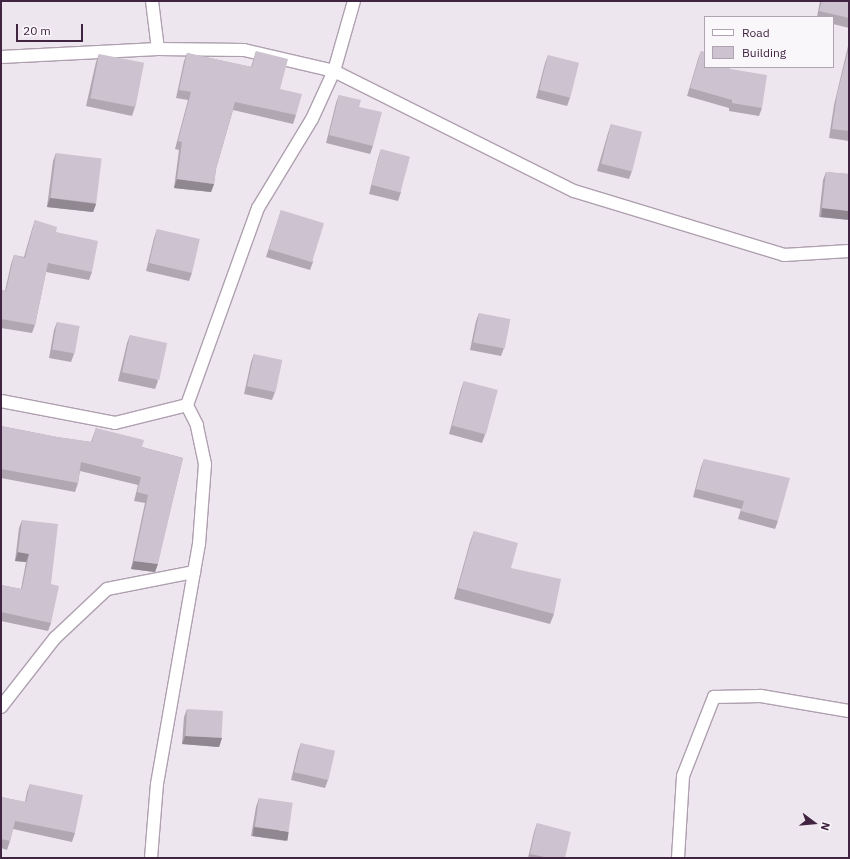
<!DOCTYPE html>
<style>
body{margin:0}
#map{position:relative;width:850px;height:859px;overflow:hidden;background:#ede6ef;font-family:"IBM Plex Sans",sans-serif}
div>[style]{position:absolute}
.roads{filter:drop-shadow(1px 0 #afa0b0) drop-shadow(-1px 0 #afa0b0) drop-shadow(0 1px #afa0b0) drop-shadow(0 -1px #afa0b0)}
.minor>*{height:12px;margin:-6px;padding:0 6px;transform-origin:6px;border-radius:6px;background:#fff}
.wall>*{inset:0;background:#b0a7b2}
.shaded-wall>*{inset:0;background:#908891;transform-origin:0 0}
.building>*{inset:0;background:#cdc2cf;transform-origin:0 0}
span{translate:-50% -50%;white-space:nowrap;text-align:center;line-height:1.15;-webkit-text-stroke:3px #faf7fb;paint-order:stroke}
.frame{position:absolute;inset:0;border:2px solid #402441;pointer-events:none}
.legend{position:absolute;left:704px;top:16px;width:130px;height:52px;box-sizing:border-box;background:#faf7fb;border:1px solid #b0a3b1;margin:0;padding:5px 7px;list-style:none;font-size:12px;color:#402441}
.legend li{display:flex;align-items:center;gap:8px;height:20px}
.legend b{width:20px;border:1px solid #b0a3b1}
.north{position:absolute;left:794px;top:803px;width:40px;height:40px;-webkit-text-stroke:3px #faf7fb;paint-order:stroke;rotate:106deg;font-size:11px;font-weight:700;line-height:16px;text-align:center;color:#402441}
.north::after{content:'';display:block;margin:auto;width:14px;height:18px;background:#402441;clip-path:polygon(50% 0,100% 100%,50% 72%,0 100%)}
.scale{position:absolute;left:16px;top:24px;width:67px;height:18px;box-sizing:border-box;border:2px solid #402441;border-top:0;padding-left:5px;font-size:12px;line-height:14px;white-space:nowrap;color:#402441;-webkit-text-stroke:3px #faf7fb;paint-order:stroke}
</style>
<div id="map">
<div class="roads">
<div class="minor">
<div style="left:152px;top:1px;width:48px;rotate:82.9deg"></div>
<div style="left:1px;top:57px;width:157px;rotate:-2.9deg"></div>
<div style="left:158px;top:49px;width:86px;rotate:0.7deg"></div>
<div style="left:244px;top:50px;width:92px;rotate:13.1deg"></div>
<div style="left:334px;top:71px;width:268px;rotate:26.6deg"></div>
<div style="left:574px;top:191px;width:220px;rotate:16.9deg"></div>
<div style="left:784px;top:255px;width:65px;rotate:-3.5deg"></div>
<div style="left:1px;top:401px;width:116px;rotate:10.9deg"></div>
<div style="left:115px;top:423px;width:74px;rotate:-14deg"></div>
<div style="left:187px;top:405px;width:209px;rotate:-70.2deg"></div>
<div style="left:258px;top:208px;width:104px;rotate:-58.8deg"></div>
<div style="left:312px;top:119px;width:53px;rotate:-65.4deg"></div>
<div style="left:334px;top:71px;width:73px;rotate:-74.1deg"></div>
<div style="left:1px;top:707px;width:88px;rotate:-52deg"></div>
<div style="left:55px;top:638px;width:71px;rotate:-43.3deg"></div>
<div style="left:107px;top:589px;width:89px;rotate:-11.1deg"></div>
<div style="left:194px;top:572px;width:28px;rotate:-80deg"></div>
<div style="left:199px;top:544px;width:80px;rotate:-85.7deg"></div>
<div style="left:205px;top:464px;width:40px;rotate:-102deg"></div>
<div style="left:197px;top:425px;width:22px;rotate:-117deg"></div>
<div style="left:151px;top:858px;width:74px;rotate:-85.4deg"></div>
<div style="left:157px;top:784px;width:215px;rotate:-80.1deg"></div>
<div style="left:678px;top:858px;width:82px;rotate:-86.5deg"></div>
<div style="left:683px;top:776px;width:85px;rotate:-68.6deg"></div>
<div style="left:714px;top:697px;width:47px;rotate:-1.2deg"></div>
<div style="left:761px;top:696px;width:89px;rotate:9.7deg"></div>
</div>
</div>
<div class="wall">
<div style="clip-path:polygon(820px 1px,849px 1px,849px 28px,833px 24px,833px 17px,817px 17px)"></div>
<div style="clip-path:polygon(849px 42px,849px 141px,829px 138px,834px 105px)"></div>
<div style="clip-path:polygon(256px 51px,280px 89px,296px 115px,293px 124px,233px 110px,216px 169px,214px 184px,211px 192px,174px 188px,179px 150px,175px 149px,188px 100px,176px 98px,184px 61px,187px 53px,251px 67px)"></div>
<div style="clip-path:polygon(701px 51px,730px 69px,762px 108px,759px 116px,729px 111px,729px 108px,687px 96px,698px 59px)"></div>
<div style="clip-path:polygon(99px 54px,135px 107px,132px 116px,86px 106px,96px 62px)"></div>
<div style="clip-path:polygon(548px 55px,570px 98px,567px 106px,536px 98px,545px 63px)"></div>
<div style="clip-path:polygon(339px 95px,359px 107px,373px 146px,370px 154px,326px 143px,336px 103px)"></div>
<div style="clip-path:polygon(611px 124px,632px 171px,629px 179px,597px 171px,608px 133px)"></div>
<div style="clip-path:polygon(381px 149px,401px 192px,398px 201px,369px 194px,378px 158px)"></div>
<div style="clip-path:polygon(56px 153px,96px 204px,93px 212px,47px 207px,53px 161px)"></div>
<div style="clip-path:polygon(826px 172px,849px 174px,849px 220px,819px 217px,823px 180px)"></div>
<div style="clip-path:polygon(281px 210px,313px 262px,310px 270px,266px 257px)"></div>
<div style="clip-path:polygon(35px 220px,56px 232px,92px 272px,89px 280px,46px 272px,35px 325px,32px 333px,1px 328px,1px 292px,2px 290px,5px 291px,11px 264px,14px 255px,24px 257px,32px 229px)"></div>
<div style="clip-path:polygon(157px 229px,192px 273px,189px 281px,146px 271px,154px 238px)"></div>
<div style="clip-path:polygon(479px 313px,504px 348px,501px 356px,470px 350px,476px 321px)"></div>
<div style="clip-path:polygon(57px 322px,74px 354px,71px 362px,49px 358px,54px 330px)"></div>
<div style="clip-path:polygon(130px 335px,158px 381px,155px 389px,118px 381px,127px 343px)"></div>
<div style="clip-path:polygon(254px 354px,275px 392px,272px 400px,244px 394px,251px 362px)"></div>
<div style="clip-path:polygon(464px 381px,485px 435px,482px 443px,449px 434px,461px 389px)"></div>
<div style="clip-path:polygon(1px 426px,57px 437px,91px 442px,96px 428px,142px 447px,183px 458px,155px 572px,131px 569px,145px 503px,134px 501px,138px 485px,80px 471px,78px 483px,75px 492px,1px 478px)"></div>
<div style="clip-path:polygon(704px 459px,778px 521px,775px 529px,738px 519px,741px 509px,693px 497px,701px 467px)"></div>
<div style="clip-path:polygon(22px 520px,51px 584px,51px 623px,48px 631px,1px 621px,1px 585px,21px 589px,26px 562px,15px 561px,19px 528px)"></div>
<div style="clip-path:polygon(474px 531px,511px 568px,554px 614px,550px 624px,454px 599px,470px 542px)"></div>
<div style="clip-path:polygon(187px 709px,222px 738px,219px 747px,182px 744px,184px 717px)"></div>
<div style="clip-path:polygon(301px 743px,328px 780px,325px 788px,291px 780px,298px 751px)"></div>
<div style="clip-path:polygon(30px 784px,75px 833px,72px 842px,13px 829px,10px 841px,7px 850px,1px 848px,1px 797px,25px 802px,27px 792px)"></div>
<div style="clip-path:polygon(259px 798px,286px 841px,251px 836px,256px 807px)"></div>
<div style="clip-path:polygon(537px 823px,565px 858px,528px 858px,534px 832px)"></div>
</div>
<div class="shaded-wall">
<div style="clip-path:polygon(177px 179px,214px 184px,211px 192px,174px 188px)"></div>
<div style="clip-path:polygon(50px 198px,96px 204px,93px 212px,47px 207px)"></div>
<div style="left:822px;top:208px;width:27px;height:9px;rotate:6deg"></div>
<div style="clip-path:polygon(18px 552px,29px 554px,26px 562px,15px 561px)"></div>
<div style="clip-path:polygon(134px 561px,158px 564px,155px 572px,131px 569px)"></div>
<div style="clip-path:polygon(185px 736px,222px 738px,219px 747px,182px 744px)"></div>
<div style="left:254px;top:827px;width:35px;height:9px;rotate:8deg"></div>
</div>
<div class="building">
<div style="clip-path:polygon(822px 1px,849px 1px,849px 18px,819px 11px)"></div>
<div style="clip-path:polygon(849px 47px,849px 131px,832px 129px,837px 95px)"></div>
<div style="clip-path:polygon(256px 51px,288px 59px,280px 89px,302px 94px,296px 115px,235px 102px,216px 169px,214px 184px,177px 179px,182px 142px,178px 141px,191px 92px,179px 90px,187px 53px,252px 67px)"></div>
<div style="clip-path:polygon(701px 51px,705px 52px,705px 67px,730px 67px,730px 69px,767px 75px,762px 108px,732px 103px,732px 100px,690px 88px)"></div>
<div style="left:99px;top:54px;width:46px;height:45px;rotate:11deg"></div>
<div style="left:548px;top:55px;width:32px;height:36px;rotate:14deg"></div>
<div style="clip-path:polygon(339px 95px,361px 100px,359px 107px,382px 112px,373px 146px,329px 135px)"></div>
<div style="left:611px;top:124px;width:32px;height:41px;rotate:14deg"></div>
<div style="left:381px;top:149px;width:30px;height:37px;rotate:15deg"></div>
<div style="left:56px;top:153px;width:46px;height:45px;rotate:7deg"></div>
<div style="clip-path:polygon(826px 172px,849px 174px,849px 211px,822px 208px)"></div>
<div style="left:281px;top:210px;width:45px;height:41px;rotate:17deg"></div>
<div style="clip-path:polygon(35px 220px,57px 227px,56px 232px,98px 241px,92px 272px,48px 263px,35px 325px,1px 319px,1px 293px,2px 290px,6px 291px,14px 255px,25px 258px)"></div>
<div style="left:157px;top:229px;width:44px;height:35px;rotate:13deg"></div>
<div style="left:479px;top:313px;width:32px;height:30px;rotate:11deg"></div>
<div style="left:57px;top:322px;width:23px;height:28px;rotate:10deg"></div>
<div style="left:130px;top:335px;width:38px;height:38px;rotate:12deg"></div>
<div style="left:254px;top:354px;width:29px;height:33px;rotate:12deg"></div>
<div style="left:464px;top:381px;width:35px;height:46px;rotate:15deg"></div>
<div style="clip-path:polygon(1px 426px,57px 437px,92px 442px,96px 428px,144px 440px,142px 447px,183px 458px,158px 564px,134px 561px,148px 495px,137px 492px,141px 477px,81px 462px,78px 483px,1px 469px)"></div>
<div style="clip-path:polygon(704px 459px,790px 478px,778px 521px,741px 511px,744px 501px,696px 489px)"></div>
<div style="clip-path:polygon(22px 520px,58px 524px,51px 584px,59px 586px,51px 623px,1px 612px,1px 585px,22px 589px,29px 554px,18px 552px)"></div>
<div style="clip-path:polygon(474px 531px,518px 543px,511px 568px,561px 579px,554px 614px,458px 588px)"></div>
<div style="left:187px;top:709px;width:36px;height:27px;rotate:3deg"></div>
<div style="left:301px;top:743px;width:35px;height:30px;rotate:13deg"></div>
<div style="clip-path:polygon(30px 784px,83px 795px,75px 833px,15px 821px,10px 841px,1px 839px,1px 797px,26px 802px)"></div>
<div style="left:259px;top:798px;width:34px;height:29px;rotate:8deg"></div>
<div style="clip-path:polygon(537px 823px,571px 832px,565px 858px,549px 858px,530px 854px)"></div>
</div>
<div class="frame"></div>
<ul class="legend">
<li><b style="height:5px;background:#fff"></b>Road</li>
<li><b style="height:11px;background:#cdc2cf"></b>Building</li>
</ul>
<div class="north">N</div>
<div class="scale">20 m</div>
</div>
